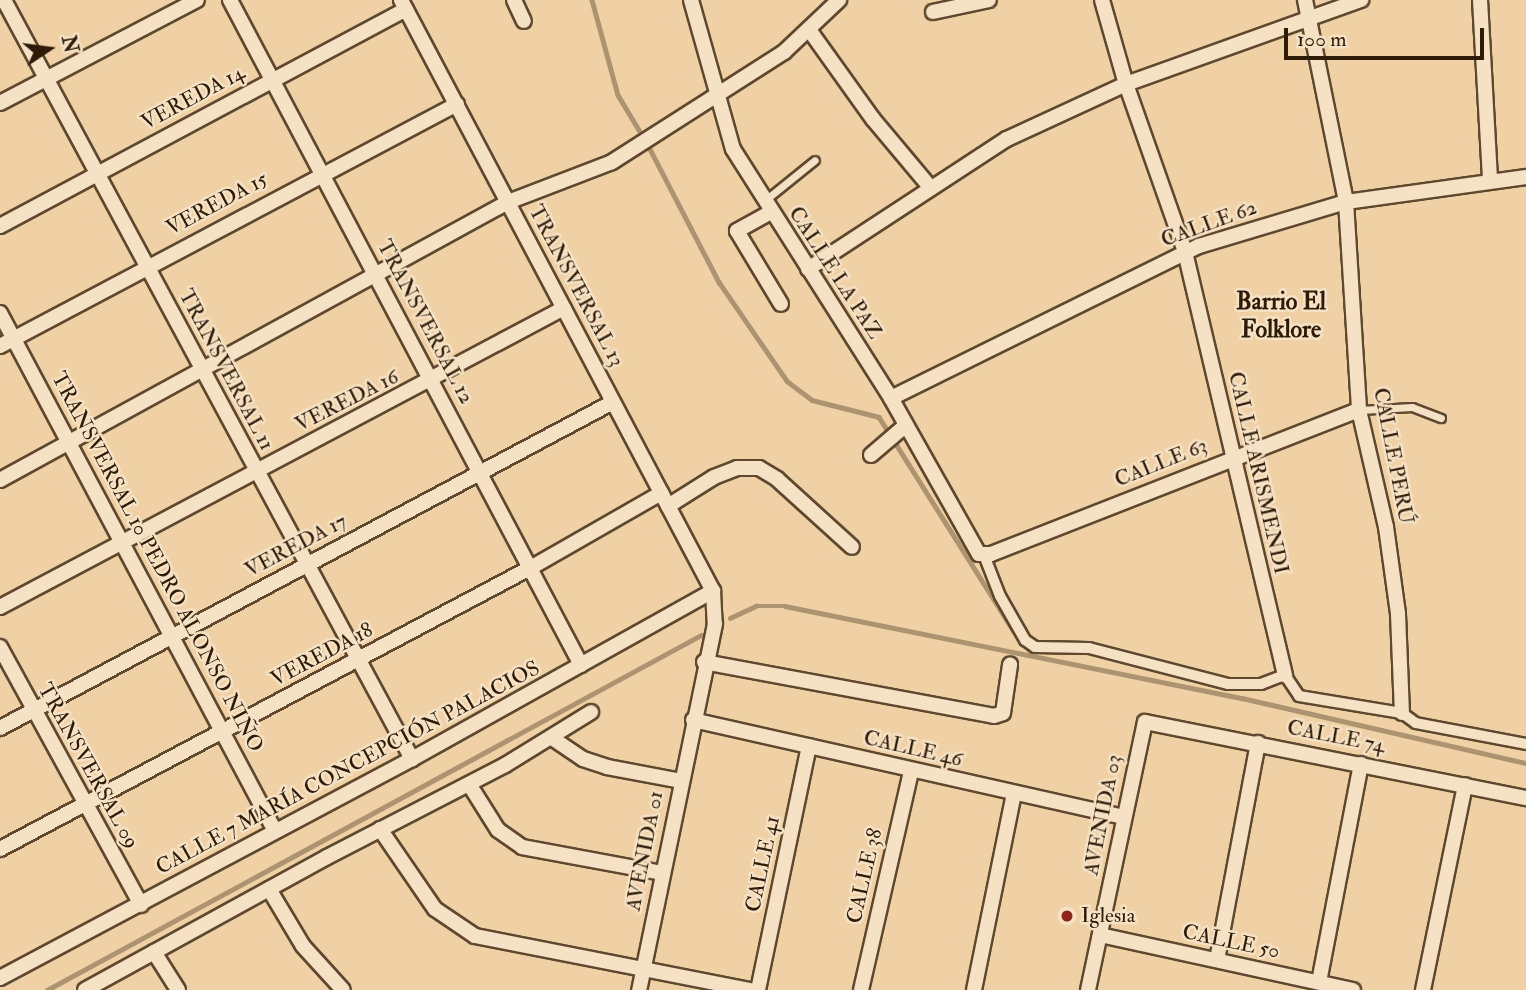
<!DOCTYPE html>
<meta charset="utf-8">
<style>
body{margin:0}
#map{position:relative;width:1526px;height:990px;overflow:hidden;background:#efd1a5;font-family:"IM FELL Double Pica",serif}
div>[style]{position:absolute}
.stream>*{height:4.5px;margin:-2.25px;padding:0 2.25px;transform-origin:2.25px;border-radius:2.25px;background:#ad936f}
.roads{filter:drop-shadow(2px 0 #5e482e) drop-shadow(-2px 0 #5e482e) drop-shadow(0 2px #5e482e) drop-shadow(0 -2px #5e482e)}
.service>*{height:7px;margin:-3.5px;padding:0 3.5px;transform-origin:3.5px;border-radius:3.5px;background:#f5e1c4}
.pedestrian>*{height:10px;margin:-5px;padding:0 5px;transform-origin:5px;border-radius:5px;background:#f5e1c4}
.minor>*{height:14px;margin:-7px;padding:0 7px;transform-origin:7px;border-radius:7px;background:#f5e1c4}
.dots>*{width:19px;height:19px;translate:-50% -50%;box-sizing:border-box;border:4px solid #f5e1c4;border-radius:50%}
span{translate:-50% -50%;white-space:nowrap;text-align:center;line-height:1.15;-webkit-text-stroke:5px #f5e1c4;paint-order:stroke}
.street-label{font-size:21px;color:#2e1b07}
.poi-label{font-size:21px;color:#2e1b07}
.left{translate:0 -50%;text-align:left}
.quarter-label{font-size:24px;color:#2e1b07;font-weight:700}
.north{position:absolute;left:14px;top:14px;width:70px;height:70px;-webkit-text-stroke:5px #f5e1c4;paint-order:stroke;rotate:77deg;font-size:19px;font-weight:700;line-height:28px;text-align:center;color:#2e1b07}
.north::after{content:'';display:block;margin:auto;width:24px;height:32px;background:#2e1b07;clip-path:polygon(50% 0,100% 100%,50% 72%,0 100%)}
.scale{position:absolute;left:1284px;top:28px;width:200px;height:32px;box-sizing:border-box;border:4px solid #2e1b07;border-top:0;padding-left:9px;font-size:21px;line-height:24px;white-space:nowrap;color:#2e1b07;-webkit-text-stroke:5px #f5e1c4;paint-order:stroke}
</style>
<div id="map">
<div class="stream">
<div style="left:592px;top:0;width:98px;rotate:74.7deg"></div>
<div style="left:618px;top:95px;width:41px;rotate:59deg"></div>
<div style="left:650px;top:149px;width:150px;rotate:62.6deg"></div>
<div style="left:719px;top:282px;width:120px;rotate:55.5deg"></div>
<div style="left:787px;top:381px;width:31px;rotate:37deg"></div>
<div style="left:812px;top:400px;width:69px;rotate:14.2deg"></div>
<div style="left:879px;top:417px;width:253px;rotate:57.8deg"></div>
<div style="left:730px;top:618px;width:29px;rotate:-25deg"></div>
<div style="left:756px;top:606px;width:29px"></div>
<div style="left:785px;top:606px;width:466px;rotate:11.4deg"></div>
<div style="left:1242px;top:698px;width:291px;rotate:12.9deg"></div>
<div style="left:1021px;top:642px;width:19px;rotate:43deg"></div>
<div style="left:47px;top:990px;width:744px;rotate:-28.49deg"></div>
</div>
<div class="roads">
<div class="service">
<div style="left:764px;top:201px;width:65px;rotate:-38.8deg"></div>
<div style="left:1360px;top:410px;width:52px;rotate:-3.3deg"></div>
<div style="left:1412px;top:407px;width:31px;rotate:21deg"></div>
</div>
<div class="pedestrian">
<div style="left:984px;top:555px;width:44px;rotate:68.7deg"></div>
<div style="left:1000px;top:596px;width:51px;rotate:60.4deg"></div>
<div style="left:1025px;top:640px;width:12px;rotate:35deg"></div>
<div style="left:1035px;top:647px;width:54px;rotate:1.1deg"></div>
<div style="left:1089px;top:648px;width:144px;rotate:14.5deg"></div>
<div style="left:1228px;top:684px;width:33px"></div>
<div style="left:1261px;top:684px;width:26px;rotate:-21deg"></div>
<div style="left:1285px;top:675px;width:25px;rotate:56deg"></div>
<div style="left:1299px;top:696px;width:104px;rotate:9.4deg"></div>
<div style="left:1402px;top:713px;width:17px;rotate:36deg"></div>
<div style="left:1416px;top:723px;width:112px;rotate:10.8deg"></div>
</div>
<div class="minor">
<div style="left:4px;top:0;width:862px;rotate:61.74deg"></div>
<div style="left:230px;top:0;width:752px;rotate:62.17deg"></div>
<div style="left:401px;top:0;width:668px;rotate:62.17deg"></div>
<div style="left:713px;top:591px;width:33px;rotate:87deg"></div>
<div style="left:715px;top:624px;width:374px;rotate:101.7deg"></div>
<div style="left:514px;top:0;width:23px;rotate:65deg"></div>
<div style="left:691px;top:0;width:155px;rotate:74.3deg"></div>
<div style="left:733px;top:149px;width:295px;rotate:57.6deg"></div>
<div style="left:891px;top:398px;width:179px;rotate:60.6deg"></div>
<div style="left:979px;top:554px;width:12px"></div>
<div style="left:991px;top:554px;width:395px;rotate:-21.4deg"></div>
<div style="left:1102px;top:0;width:87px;rotate:74.1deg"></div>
<div style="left:1126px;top:84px;width:178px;rotate:70.6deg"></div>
<div style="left:1185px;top:252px;width:435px;rotate:76.7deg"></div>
<div style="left:1305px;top:0;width:206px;rotate:78.5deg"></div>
<div style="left:1346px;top:202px;width:208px;rotate:86.4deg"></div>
<div style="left:1359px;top:410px;width:120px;rotate:77deg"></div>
<div style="left:1386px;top:527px;width:88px;rotate:82.1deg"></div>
<div style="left:1398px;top:614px;width:99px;rotate:87.7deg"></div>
<div style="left:1480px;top:0;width:181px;rotate:86.8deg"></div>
<div style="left:933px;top:12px;width:57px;rotate:-12.1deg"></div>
<div style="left:810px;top:31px;width:108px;rotate:54.4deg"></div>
<div style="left:873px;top:119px;width:89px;rotate:50deg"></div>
<div style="left:0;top:103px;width:222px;rotate:-27.6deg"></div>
<div style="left:771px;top:212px;width:39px;rotate:151deg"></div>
<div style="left:737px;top:231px;width:85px;rotate:58.9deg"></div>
<div style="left:0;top:226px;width:460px;rotate:-28.1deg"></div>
<div style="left:808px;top:269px;width:238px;rotate:-33.2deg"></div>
<div style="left:1007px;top:139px;width:131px;rotate:-24.8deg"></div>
<div style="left:1126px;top:84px;width:250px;rotate:-19.7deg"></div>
<div style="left:0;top:313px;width:586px;rotate:62.04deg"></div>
<div style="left:0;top:346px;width:517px;rotate:-27.9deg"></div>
<div style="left:891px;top:398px;width:343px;rotate:-26.3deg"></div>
<div style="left:1199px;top:246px;width:153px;rotate:-16.7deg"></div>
<div style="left:1346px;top:202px;width:182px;rotate:-7.9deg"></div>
<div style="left:871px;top:455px;width:46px;rotate:-40.6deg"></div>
<div style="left:0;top:480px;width:579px;rotate:-28.69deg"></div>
<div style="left:508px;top:202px;width:111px;rotate:-21deg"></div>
<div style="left:612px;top:162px;width:204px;rotate:-32.6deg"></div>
<div style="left:784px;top:52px;width:76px;rotate:-43.4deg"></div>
<div style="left:668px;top:506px;width:54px;rotate:-32.2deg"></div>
<div style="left:714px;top:477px;width:25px;rotate:-21deg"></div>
<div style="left:737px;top:468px;width:22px"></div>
<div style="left:759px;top:468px;width:21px;rotate:31deg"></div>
<div style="left:777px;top:479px;width:101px;rotate:42.2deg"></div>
<div style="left:0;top:607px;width:638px;rotate:-27.93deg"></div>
<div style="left:0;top:647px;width:294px;rotate:61.3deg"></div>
<div style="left:704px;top:662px;width:295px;rotate:10.5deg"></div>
<div style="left:994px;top:716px;width:9px;rotate:-18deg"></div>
<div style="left:1003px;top:713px;width:49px;rotate:-81.7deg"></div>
<div style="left:693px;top:720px;width:442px;rotate:12.7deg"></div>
<div style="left:0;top:728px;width:694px;rotate:-28deg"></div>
<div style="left:552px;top:738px;width:37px;rotate:34deg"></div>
<div style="left:583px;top:759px;width:25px;rotate:18deg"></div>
<div style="left:607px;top:767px;width:75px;rotate:10.7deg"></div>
<div style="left:469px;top:784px;width:54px;rotate:57.8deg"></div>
<div style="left:498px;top:830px;width:29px;rotate:35deg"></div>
<div style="left:522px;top:847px;width:142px;rotate:10.5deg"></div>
<div style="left:380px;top:829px;width:97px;rotate:55.5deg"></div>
<div style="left:435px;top:909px;width:48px;rotate:34deg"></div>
<div style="left:475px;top:936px;width:280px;rotate:11.1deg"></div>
<div style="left:0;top:849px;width:602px;rotate:-27.93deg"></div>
<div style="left:532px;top:567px;width:149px;rotate:-29.8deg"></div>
<div style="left:269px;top:889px;width:66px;rotate:59.2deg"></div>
<div style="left:303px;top:946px;width:59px;rotate:47.7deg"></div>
<div style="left:1100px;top:935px;width:259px;rotate:12.3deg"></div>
<div style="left:154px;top:952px;width:45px;rotate:57.7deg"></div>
<div style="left:1217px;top:960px;width:221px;rotate:-79.3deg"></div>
<div style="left:0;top:978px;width:467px;rotate:-28deg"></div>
<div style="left:412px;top:759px;width:345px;rotate:-29.2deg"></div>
<div style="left:1319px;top:982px;width:222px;rotate:-79.1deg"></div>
<div style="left:85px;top:990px;width:276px;rotate:-28.8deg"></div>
<div style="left:327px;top:857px;width:200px;rotate:-27.3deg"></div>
<div style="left:505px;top:765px;width:101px;rotate:-31.6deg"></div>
<div style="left:758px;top:990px;width:249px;rotate:-78.2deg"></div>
<div style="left:861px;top:990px;width:225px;rotate:-77.1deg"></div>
<div style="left:974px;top:990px;width:201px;rotate:-78.5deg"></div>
<div style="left:1088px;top:990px;width:274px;rotate:-78deg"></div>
<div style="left:1145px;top:722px;width:389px;rotate:11.3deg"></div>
<div style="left:1423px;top:990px;width:209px;rotate:-78.4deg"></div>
</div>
</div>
<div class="dots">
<div style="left:1067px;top:916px;background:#8f2418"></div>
</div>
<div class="street-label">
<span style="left:193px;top:98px;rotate:-28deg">VEREDA 14</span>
<span style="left:217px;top:204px;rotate:-28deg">VEREDA 15</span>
<span style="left:1209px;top:224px;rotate:-20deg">CALLE 62</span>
<span style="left:835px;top:273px;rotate:57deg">CALLE LA PAZ</span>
<span style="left:576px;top:286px;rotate:62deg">TRANSVERSAL 13</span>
<span style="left:425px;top:322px;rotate:62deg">TRANSVERSAL 12</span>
<span style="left:226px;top:370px;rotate:62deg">TRANSVERSAL 11</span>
<span style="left:347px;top:401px;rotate:-27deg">VEREDA 16</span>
<span style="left:1393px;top:456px;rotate:79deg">CALLE PERÚ</span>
<span style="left:1161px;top:463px;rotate:-22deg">CALLE 63</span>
<span style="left:1258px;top:473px;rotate:77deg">CALLE ARISMENDI</span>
<span style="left:296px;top:546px;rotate:-28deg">VEREDA 17</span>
<span style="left:157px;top:562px;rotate:62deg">TRANSVERSAL 10 PEDRO ALONSO NIÑO</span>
<span style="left:322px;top:655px;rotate:-28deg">VEREDA 18</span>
<span style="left:1336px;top:737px;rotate:11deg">CALLE 74</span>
<span style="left:913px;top:749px;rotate:13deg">CALLE 46</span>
<span style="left:88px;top:766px;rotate:61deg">TRANSVERSAL 09</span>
<span style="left:348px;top:768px;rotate:-28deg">CALLE 7 MARÍA CONCEPCIÓN PALACIOS</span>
<span style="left:1103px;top:815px;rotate:-79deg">AVENIDA 03</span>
<span style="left:645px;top:851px;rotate:-79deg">AVENIDA 01</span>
<span style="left:763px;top:864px;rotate:-78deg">CALLE 41</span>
<span style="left:865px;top:876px;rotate:-77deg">CALLE 38</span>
<span style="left:1231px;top:942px;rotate:12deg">CALLE 50</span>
</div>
<div class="poi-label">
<span class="left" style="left:1081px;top:916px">Iglesia</span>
</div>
<div class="quarter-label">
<span style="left:1281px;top:316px">Barrio El<br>Folklore</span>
</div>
<div class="north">N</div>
<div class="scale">100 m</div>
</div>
